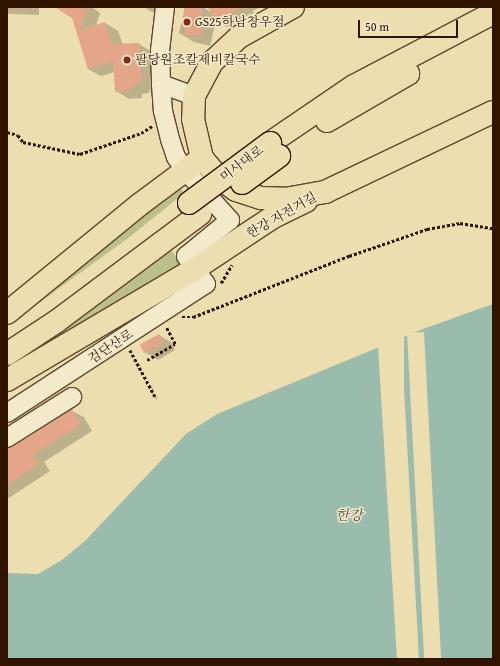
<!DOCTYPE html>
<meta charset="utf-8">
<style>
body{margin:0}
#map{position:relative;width:500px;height:666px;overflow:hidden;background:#eddeb0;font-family:"Gentium Book Plus","Noto Serif KR",serif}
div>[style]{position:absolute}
.green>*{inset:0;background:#bbc08a}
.water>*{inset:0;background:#99bcac}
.pier>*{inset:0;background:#eddeb0;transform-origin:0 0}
.shadow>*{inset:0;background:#0003}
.building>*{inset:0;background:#e5a588;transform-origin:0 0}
.path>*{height:2.5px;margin-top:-1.25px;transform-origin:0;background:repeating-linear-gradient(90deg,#311400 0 3px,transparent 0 5px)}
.roads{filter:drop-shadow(1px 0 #60462c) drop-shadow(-1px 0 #60462c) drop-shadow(0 1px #60462c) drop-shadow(0 -1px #60462c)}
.minor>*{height:18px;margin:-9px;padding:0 9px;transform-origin:9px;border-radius:9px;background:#f3eacc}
.major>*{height:22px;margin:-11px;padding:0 11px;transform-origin:11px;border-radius:11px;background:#eddeb0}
.bridges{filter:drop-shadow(1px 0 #311400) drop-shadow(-1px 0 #311400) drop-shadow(0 1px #311400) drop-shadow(0 -1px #311400)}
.major-bridge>*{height:22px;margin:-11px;padding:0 11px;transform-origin:11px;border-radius:11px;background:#eddeb0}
.dots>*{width:11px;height:11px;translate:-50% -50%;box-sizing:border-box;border:2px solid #f3eacc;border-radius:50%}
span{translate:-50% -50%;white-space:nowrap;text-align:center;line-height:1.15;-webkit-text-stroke:3px #f3eacc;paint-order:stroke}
.poi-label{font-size:13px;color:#311400}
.left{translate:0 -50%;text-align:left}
.street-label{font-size:13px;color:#311400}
.water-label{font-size:14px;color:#554f3c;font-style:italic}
.frame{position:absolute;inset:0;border:8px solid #311400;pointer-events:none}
.scale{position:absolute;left:358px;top:20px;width:100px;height:18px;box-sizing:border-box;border:2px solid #311400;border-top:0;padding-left:5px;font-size:12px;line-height:14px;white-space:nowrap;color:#311400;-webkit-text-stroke:3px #f3eacc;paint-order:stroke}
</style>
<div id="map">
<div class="green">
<div style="clip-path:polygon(176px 185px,183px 191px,178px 198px,131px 236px,7px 326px,7px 317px)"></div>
<div style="clip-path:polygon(170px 249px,182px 265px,7px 374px,7px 365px)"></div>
</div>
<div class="water">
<div style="clip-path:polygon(493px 304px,493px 659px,7px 659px,7px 573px,38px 574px,62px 560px,85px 541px,186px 434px,217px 414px,423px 329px)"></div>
</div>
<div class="pier">
<div style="left:424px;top:332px;width:327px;height:17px;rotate:87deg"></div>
<div style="clip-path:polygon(404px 335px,404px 389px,419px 659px,397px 659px,378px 346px)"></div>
</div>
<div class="shadow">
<div style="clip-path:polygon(7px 7px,39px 7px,39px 15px,9px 14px,7px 13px)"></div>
<div style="clip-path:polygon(60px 7px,92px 7px,100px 13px,96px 26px,105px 23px,118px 31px,123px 45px,139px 44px,152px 52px,155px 88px,150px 89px,149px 93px,142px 94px,142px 98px,129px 99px,116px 91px,115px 72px,101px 76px,88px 69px,73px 18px)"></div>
<div style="clip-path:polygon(144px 7px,162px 7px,161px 14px,152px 12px)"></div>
<div style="clip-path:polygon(185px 7px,203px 7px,211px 12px,212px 7px,260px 7px,253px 11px,254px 13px,227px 27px,216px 21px,210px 46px,194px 42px,179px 33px)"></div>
<div style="clip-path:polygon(159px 335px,171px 342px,175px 350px,158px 360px,146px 353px)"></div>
<div style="clip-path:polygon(72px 411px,84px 417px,92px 431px,44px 462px,50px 471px,9px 498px,7px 497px,7px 450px)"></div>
</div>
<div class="building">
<div style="clip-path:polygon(55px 7px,87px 7px,80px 30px,105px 22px,112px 44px,139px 43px,142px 81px,137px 82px,136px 86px,130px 87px,130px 91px,115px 92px,113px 61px,88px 69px,72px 18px)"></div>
<div style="left:184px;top:7px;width:18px;height:28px"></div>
<div style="clip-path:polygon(208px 7px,242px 7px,215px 21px)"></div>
<div style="left:159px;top:334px;width:10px;height:22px;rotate:61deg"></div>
<div style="clip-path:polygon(72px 409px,81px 424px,33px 455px,39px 464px,7px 485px,7px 448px,13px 447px)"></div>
</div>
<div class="path">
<div style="left:7px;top:132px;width:11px;rotate:15deg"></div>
<div style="left:18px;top:135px;width:9px;rotate:54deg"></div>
<div style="left:23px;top:142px;width:58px;rotate:11.9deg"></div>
<div style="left:80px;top:154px;width:65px;rotate:-19deg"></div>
<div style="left:141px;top:133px;width:13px;rotate:-32deg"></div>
<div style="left:221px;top:283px;width:21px;rotate:-59deg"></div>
<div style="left:182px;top:317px;width:11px"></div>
<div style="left:193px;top:317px;width:168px;rotate:-21.4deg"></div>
<div style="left:349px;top:256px;width:83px;rotate:-19.1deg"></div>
<div style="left:427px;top:229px;width:34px;rotate:-10deg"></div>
<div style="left:460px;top:223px;width:33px;rotate:9deg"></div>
<div style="left:130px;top:350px;width:55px;rotate:61.6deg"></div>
<div style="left:147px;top:360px;width:32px;rotate:-30deg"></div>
<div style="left:175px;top:344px;width:19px;rotate:-118deg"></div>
</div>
<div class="roads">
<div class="minor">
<div style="left:165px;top:7px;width:44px;rotate:96.5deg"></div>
<div style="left:160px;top:51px;width:33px;rotate:88deg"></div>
<div style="left:161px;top:84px;width:27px;rotate:86deg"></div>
<div style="left:163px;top:111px;width:32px;rotate:76deg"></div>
<div style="left:171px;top:142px;width:16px;rotate:72deg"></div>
<div style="left:176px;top:157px;width:14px;rotate:56deg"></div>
<div style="left:184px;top:169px;width:69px;rotate:48deg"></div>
<div style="left:230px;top:220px;width:57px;rotate:140.7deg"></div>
<div style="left:186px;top:256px;width:5px;rotate:53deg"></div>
<div style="left:161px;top:84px;width:35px;rotate:20deg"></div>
<div style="left:7px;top:413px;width:237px;rotate:-33deg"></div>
<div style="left:206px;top:284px;width:9px;rotate:-126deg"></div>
<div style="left:7px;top:438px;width:77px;rotate:-32.2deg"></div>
</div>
<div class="major">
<div style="left:293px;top:7px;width:62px;rotate:150.9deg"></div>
<div style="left:239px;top:37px;width:37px;rotate:137deg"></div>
<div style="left:212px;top:62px;width:38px;rotate:118deg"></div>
<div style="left:194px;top:96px;width:23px;rotate:92deg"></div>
<div style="left:193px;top:119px;width:40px;rotate:77deg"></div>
<div style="left:202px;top:158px;width:25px;rotate:50deg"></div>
<div style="left:218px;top:177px;width:22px;rotate:36deg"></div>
<div style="left:236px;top:190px;width:26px;rotate:18deg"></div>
<div style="left:261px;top:198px;width:24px;rotate:2deg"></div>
<div style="left:285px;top:199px;width:41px;rotate:-9.9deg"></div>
<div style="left:325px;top:192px;width:186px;rotate:-25.5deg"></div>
<div style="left:327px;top:121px;width:94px;rotate:-30.1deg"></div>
<div style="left:270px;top:143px;width:102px;rotate:-34.2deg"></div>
<div style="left:354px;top:86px;width:157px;rotate:-27.7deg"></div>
<div style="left:7px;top:313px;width:171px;rotate:-39.3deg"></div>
<div style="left:139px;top:205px;width:79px;rotate:-36.7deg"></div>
<div style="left:7px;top:354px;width:60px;rotate:-33.4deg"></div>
<div style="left:57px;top:321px;width:179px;rotate:-36.8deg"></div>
<div style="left:7px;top:380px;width:216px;rotate:-30.6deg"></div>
<div style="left:193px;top:270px;width:96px;rotate:-33.5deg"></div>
<div style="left:273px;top:217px;width:37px;rotate:-26deg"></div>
</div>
</div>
<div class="bridges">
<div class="major-bridge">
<div style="left:242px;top:183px;width:46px;rotate:-36.1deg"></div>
<div style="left:189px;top:203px;width:101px;rotate:-36.5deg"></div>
</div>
</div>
<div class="dots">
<div style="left:187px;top:22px;background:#8f2418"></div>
<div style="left:127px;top:60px;background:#8f2418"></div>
</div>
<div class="poi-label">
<span class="left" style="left:195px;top:22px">GS25하남창우점</span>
<span class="left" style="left:135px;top:60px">팔당원조칼제비칼국수</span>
</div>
<div class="street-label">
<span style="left:242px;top:164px;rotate:-37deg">미사대로</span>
<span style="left:282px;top:216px;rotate:-30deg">한강 자전거길</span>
<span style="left:111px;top:347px;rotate:-33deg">검단산로</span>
</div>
<div class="water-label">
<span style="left:349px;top:515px">한강</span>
</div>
<div class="frame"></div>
<div class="scale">50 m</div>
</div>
